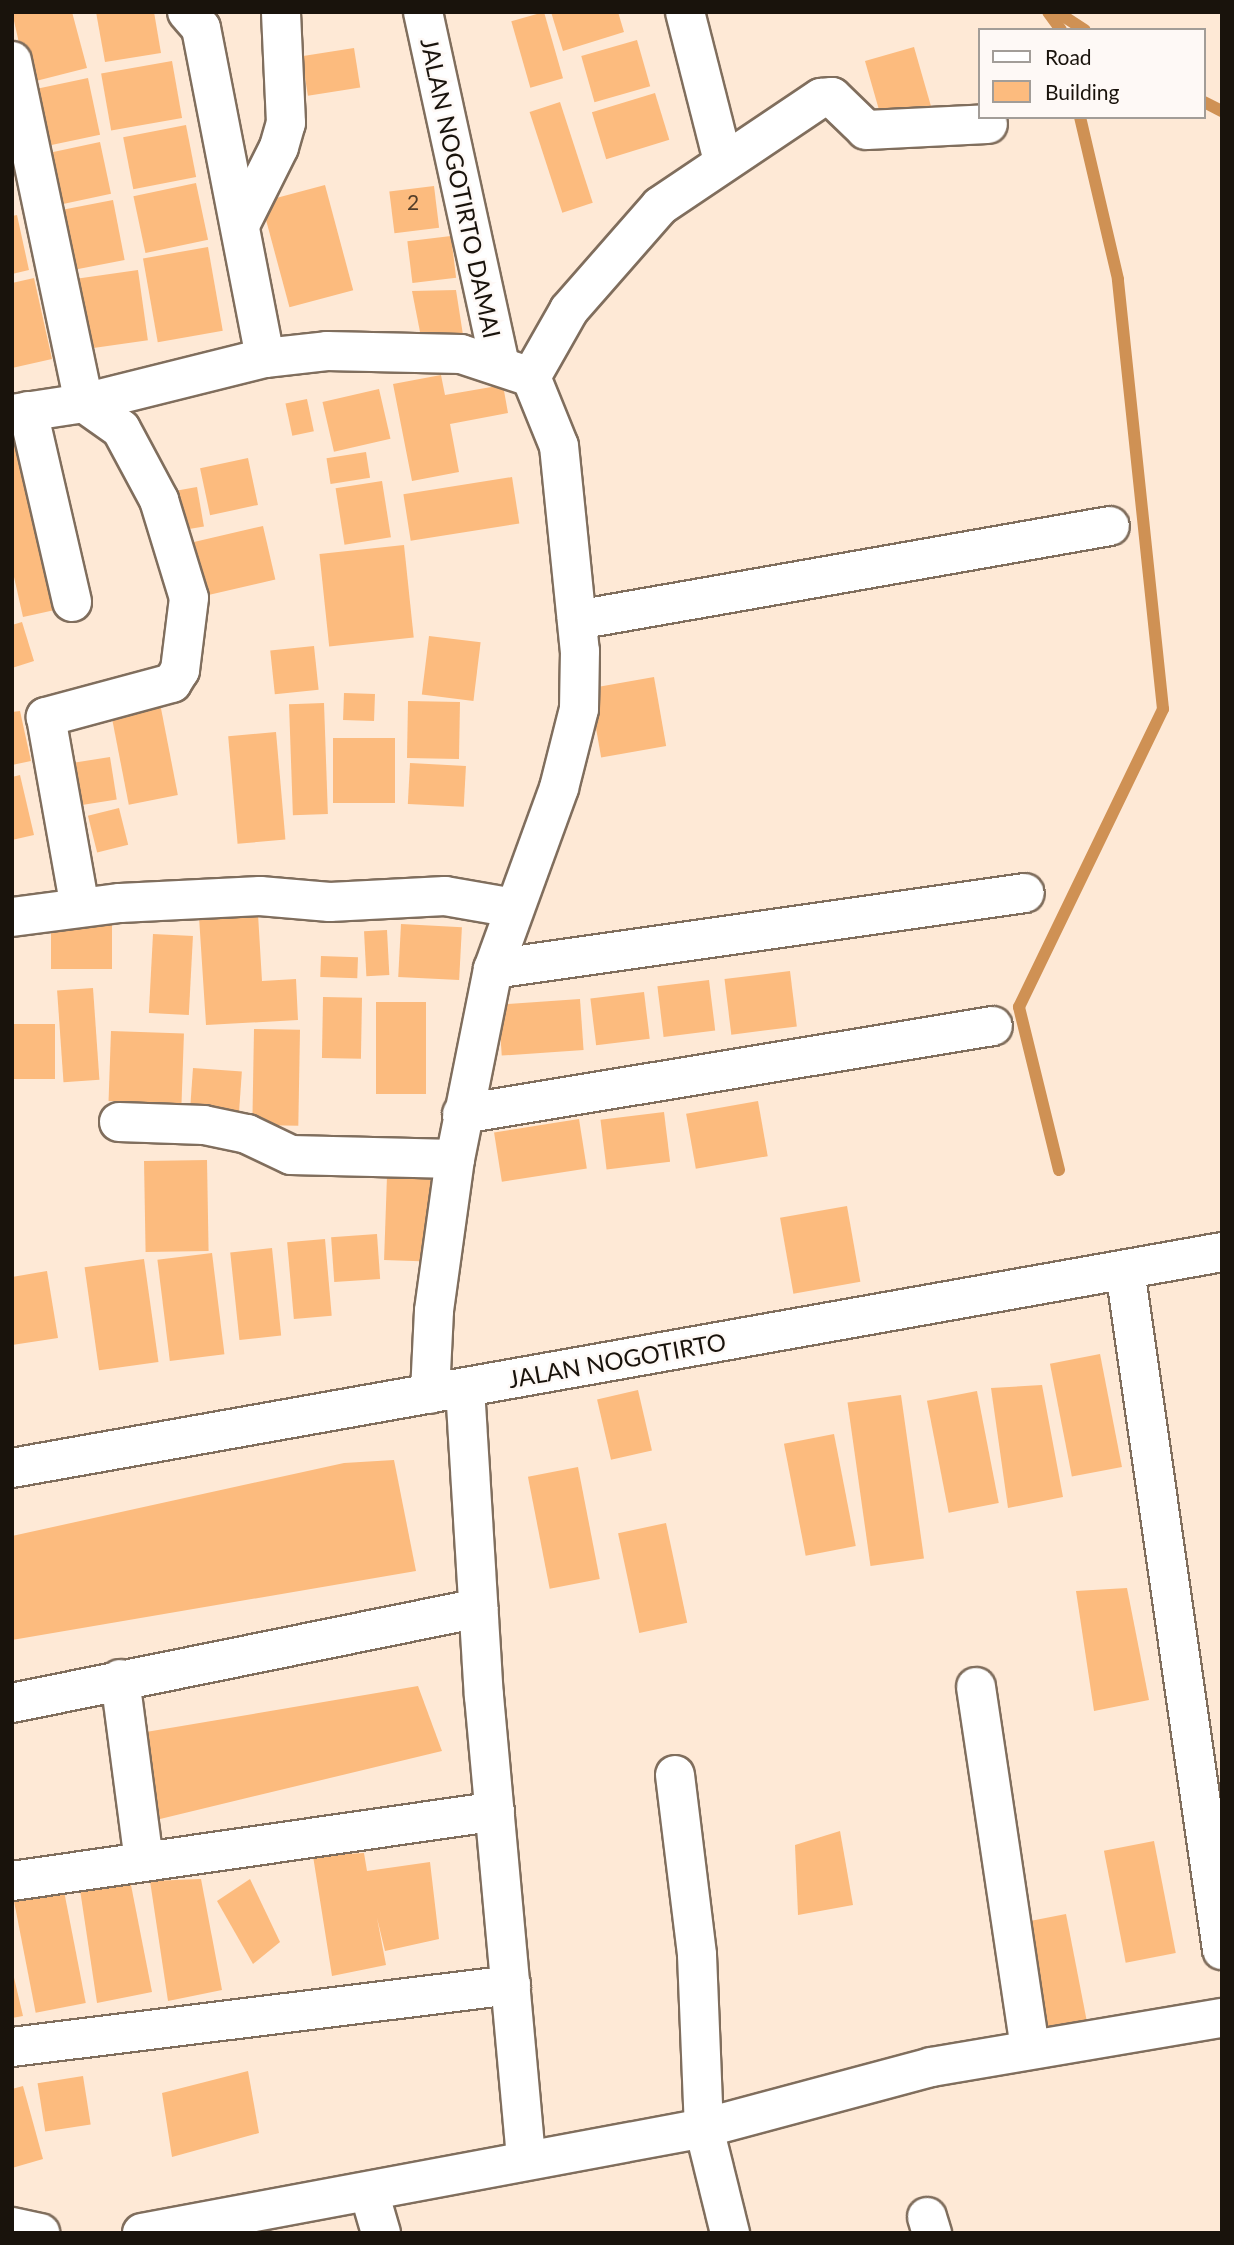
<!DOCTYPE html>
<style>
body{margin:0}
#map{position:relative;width:1234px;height:2245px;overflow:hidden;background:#fee9d6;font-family:Lato,sans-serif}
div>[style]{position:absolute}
.stream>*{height:12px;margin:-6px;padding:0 6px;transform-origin:6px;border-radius:6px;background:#cf9154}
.building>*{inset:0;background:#fcbb7e;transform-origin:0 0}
.roads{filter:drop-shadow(2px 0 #806e5d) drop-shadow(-2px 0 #806e5d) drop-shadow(0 2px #806e5d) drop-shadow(0 -2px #806e5d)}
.minor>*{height:38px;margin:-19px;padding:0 19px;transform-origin:19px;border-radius:19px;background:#fff}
span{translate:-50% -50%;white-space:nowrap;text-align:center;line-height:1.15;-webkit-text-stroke:5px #fef9f6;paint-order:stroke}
.number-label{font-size:21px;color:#523d28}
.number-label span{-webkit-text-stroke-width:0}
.street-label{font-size:24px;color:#19130c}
.frame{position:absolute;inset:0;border:14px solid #19130c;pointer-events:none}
.legend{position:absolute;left:978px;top:28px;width:228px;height:91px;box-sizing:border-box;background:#fef9f6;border:2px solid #a29d98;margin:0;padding:9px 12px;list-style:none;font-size:21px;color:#19130c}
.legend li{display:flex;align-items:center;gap:14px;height:35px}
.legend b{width:35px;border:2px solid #a29d98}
</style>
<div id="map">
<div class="stream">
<div style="left:1048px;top:12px;width:22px;rotate:54deg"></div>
<div style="left:1057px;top:12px;width:33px;rotate:33deg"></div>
<div style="left:1204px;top:102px;width:20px;rotate:27deg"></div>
<div style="left:1059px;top:1170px;width:168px;rotate:-103.8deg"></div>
<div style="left:1019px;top:1007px;width:331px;rotate:-64.2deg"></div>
<div style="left:1163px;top:709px;width:432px;rotate:-96deg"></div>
<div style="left:1118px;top:279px;width:166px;rotate:-103.2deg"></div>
</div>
<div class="building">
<div style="clip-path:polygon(12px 12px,72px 12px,87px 68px,28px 83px)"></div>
<div style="clip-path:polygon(96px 12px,154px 12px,161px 53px,105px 62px)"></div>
<div style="left:544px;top:12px;width:69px;height:34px;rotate:74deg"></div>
<div style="clip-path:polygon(551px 12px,618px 12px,624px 32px,563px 51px)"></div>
<div style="left:637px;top:40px;width:48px;height:58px;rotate:74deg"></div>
<div style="left:914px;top:47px;width:63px;height:51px;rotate:74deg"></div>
<div style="left:354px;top:48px;width:40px;height:53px;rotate:81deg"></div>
<div style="left:172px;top:61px;width:58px;height:72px;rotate:80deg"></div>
<div style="left:88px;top:78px;width:58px;height:63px;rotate:78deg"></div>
<div style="left:655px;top:93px;width:49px;height:66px;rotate:73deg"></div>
<div style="left:560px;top:102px;width:106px;height:32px;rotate:72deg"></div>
<div style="left:186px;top:125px;width:53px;height:64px;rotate:79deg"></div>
<div style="left:100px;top:142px;width:53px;height:61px;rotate:78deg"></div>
<div style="left:196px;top:183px;width:58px;height:64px;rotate:78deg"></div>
<div style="left:325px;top:185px;width:109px;height:66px;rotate:75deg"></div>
<div style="left:434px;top:186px;width:42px;height:45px;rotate:83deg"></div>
<div style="left:113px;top:200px;width:61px;height:67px;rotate:79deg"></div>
<div style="clip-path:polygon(17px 215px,29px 270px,12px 274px,12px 216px)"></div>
<div style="left:451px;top:236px;width:42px;height:44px;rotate:83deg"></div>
<div style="left:208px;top:247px;width:85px;height:66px;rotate:80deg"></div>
<div style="left:138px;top:270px;width:71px;height:71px;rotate:82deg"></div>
<div style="clip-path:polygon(34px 278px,52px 359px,12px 368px,12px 283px)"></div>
<div style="clip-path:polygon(456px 290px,463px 335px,421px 337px,412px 291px)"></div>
<div style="clip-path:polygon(441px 375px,445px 395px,503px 385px,508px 413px,450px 424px,459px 472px,412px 481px,393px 384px)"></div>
<div style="left:379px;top:389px;width:51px;height:58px;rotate:77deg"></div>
<div style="left:307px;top:399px;width:33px;height:22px;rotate:78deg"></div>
<div style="clip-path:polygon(24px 434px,64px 608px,23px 617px,12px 568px,12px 437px)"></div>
<div style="left:366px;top:452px;width:26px;height:40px;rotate:81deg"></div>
<div style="left:248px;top:458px;width:48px;height:49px;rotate:78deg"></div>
<div style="left:512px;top:477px;width:47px;height:110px;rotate:81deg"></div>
<div style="left:382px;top:481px;width:57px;height:47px;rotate:81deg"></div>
<div style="left:197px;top:487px;width:40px;height:30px;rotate:80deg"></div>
<div style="left:263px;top:526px;width:55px;height:72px;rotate:77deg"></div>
<div style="left:404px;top:545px;width:93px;height:85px;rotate:84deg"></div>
<div style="clip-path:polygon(22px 622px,34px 661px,12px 668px,12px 625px)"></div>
<div style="left:429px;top:636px;width:52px;height:59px;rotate:7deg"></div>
<div style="left:314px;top:646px;width:44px;height:44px;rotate:84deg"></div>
<div style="left:654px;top:677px;width:70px;height:66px;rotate:80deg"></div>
<div style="left:158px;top:693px;width:104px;height:50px;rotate:79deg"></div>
<div style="left:344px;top:693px;width:31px;height:27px;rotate:2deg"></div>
<div style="left:408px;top:701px;width:52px;height:57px;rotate:1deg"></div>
<div style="left:324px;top:703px;width:111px;height:35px;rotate:88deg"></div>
<div style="clip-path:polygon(20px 711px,31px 761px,12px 765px,12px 712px)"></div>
<div style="left:276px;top:732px;width:108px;height:48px;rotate:85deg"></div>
<div style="left:333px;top:738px;width:62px;height:65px"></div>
<div style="left:110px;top:757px;width:43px;height:40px;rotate:81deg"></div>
<div style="left:410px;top:763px;width:56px;height:41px;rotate:3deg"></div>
<div style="clip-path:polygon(20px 775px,34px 835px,12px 840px,12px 777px)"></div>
<div style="left:119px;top:808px;width:38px;height:32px;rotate:76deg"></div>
<div style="clip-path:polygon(258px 914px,262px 981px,296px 979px,298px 1020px,206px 1025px,199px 917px)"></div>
<div style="left:51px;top:918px;width:61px;height:51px"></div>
<div style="left:401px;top:924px;width:61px;height:53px;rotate:3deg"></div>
<div style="left:387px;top:930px;width:45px;height:23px;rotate:87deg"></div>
<div style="left:153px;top:934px;width:40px;height:79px;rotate:3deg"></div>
<div style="left:321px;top:956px;width:37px;height:21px;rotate:2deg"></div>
<div style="left:790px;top:971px;width:56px;height:66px;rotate:83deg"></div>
<div style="left:709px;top:980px;width:51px;height:52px;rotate:83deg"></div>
<div style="left:93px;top:988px;width:92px;height:36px;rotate:86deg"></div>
<div style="left:644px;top:992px;width:47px;height:54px;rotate:83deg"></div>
<div style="left:323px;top:997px;width:39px;height:61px;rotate:1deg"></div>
<div style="left:580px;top:999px;width:51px;height:82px;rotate:86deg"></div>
<div style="left:376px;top:1002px;width:50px;height:92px"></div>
<div style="left:12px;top:1024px;width:43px;height:55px"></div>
<div style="left:254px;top:1029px;width:46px;height:96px;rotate:1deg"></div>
<div style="left:111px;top:1031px;width:73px;height:70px;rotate:2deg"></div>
<div style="left:193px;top:1068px;width:49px;height:52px;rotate:4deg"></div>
<div style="left:758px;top:1101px;width:56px;height:73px;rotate:80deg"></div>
<div style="left:664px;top:1112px;width:50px;height:64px;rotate:83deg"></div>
<div style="left:579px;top:1119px;width:50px;height:86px;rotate:81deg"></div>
<div style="left:207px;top:1160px;width:91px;height:63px;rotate:89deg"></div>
<div style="left:387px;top:1176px;width:50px;height:84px;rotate:2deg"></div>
<div style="left:847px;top:1206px;width:77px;height:68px;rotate:80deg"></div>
<div style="left:377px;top:1234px;width:45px;height:46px;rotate:86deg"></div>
<div style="left:325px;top:1239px;width:77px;height:38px;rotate:85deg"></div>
<div style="left:272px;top:1248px;width:88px;height:42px;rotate:84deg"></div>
<div style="left:212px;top:1253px;width:102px;height:55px;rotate:83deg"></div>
<div style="left:144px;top:1259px;width:104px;height:60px;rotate:82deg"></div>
<div style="clip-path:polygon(47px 1271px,58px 1338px,12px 1345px,12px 1277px)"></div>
<div style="left:1100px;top:1354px;width:115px;height:51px;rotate:79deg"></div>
<div style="clip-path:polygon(1042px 1385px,1063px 1497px,1008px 1508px,991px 1388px)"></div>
<div style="left:638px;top:1390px;width:62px;height:42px;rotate:77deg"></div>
<div style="left:977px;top:1391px;width:114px;height:51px;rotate:79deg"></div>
<div style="left:901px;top:1395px;width:165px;height:54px;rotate:82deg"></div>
<div style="left:834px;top:1434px;width:114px;height:51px;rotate:79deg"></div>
<div style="clip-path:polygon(394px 1460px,416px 1571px,12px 1640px,12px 1536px,344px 1463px)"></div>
<div style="left:578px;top:1467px;width:114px;height:51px;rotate:79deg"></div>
<div style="left:666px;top:1523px;width:102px;height:49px;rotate:78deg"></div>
<div style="clip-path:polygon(1127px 1588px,1149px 1700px,1094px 1711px,1076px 1591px)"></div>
<div style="clip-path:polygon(418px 1686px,442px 1751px,160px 1819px,146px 1732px)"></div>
<div style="clip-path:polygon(840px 1831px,853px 1905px,798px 1915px,795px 1845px)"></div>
<div style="left:1154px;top:1841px;width:114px;height:51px;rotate:79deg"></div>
<div style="clip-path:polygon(364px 1853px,367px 1871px,430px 1862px,439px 1939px,385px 1951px,377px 1918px,386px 1965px,332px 1976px,313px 1856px)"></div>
<div style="clip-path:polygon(201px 1879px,222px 1990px,168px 2001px,150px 1881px)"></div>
<div style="clip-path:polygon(250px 1879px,280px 1942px,253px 1964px,217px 1901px)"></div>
<div style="clip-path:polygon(130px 1880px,152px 1992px,97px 2003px,79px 1883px)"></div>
<div style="left:64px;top:1891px;width:114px;height:51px;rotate:79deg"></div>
<div style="left:1066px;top:1914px;width:114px;height:51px;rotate:79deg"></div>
<div style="clip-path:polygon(12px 1969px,23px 2016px,12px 2018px)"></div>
<div style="clip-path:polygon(248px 2071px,259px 2133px,172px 2157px,162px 2093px)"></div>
<div style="left:83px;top:2076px;width:49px;height:46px;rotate:81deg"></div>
<div style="clip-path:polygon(23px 2086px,43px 2159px,12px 2168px,12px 2089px)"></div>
</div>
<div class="roads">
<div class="minor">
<div style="left:187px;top:12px;width:21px;rotate:49deg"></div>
<div style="left:201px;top:28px;width:336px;rotate:79deg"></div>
<div style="left:423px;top:12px;width:360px;rotate:77.7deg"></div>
<div style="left:685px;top:12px;width:154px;rotate:75.7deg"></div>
<div style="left:12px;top:61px;width:349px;rotate:78.1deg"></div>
<div style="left:84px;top:403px;width:45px;rotate:35.1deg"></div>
<div style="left:121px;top:429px;width:81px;rotate:61.8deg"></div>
<div style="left:159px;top:500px;width:102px;rotate:73deg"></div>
<div style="left:189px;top:598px;width:73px;rotate:97.1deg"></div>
<div style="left:180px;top:670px;width:15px;rotate:122deg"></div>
<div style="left:172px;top:683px;width:131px;rotate:164.9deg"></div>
<div style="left:46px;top:717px;width:193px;rotate:79.9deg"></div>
<div style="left:240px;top:225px;width:87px;rotate:-63.4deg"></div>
<div style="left:279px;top:147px;width:25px;rotate:-74deg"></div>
<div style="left:286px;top:123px;width:111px;rotate:-92.6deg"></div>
<div style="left:531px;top:377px;width:77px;rotate:-60.4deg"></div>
<div style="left:569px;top:310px;width:138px;rotate:-48.8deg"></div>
<div style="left:660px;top:206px;width:194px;rotate:-33.9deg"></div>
<div style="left:821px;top:98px;width:11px;rotate:-5deg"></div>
<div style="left:832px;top:97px;width:47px;rotate:44.1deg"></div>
<div style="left:866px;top:130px;width:122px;rotate:-2.8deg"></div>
<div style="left:28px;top:411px;width:196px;rotate:77deg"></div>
<div style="left:12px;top:414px;width:73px;rotate:-8.7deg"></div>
<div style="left:84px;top:403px;width:187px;rotate:-14deg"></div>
<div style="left:265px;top:358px;width:62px;rotate:-6.4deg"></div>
<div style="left:327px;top:351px;width:134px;rotate:1.3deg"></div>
<div style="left:461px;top:354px;width:74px;rotate:18.2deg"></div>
<div style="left:531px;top:377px;width:74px;rotate:67.9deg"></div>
<div style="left:559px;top:446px;width:206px;rotate:84.2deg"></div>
<div style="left:580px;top:651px;width:58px;rotate:91deg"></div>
<div style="left:579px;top:709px;width:81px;rotate:104.2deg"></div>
<div style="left:559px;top:788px;width:193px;rotate:110deg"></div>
<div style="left:493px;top:969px;width:194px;rotate:101.3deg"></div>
<div style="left:455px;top:1159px;width:153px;rotate:97.9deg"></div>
<div style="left:434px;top:1311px;width:83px;rotate:92.8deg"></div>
<div style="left:577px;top:620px;width:541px;rotate:-10deg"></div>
<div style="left:12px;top:917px;width:109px;rotate:-7.4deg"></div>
<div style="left:120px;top:903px;width:140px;rotate:-2.9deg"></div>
<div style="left:260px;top:896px;width:70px;rotate:4.9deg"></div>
<div style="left:330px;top:902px;width:115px;rotate:-3deg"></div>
<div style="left:445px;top:896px;width:70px;rotate:9.9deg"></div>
<div style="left:493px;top:969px;width:537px;rotate:-8.13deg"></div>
<div style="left:462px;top:1114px;width:538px;rotate:-9.41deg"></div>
<div style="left:119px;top:1122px;width:85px;rotate:2deg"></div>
<div style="left:204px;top:1125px;width:44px;rotate:11.8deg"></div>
<div style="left:247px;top:1134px;width:49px;rotate:25.5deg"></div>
<div style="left:291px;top:1155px;width:164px;rotate:1.4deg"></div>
<div style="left:1125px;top:1270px;width:687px;rotate:81.88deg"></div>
<div style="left:465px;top:1388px;width:309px;rotate:86.5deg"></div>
<div style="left:484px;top:1696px;width:466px;rotate:84.8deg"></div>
<div style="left:12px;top:1468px;width:1229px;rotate:-10.12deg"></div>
<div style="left:120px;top:1679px;width:184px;rotate:82.5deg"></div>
<div style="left:976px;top:1687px;width:366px;rotate:81.5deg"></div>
<div style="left:12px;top:1703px;width:476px;rotate:-11.5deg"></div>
<div style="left:675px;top:1775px;width:181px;rotate:83deg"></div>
<div style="left:697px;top:1955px;width:173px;rotate:87.7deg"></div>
<div style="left:704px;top:2128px;width:108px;rotate:76.1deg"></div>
<div style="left:12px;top:1881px;width:488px;rotate:-8.2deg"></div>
<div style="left:12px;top:2047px;width:503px;rotate:-7.08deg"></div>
<div style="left:369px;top:2192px;width:43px;rotate:73.7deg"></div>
<div style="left:927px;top:2217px;width:17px;rotate:73deg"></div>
<div style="left:12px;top:2227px;width:29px;rotate:12deg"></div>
<div style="left:142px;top:2233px;width:572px;rotate:-10.58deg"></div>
<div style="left:704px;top:2128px;width:235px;rotate:-15deg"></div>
<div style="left:931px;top:2067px;width:295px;rotate:-9.6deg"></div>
</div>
</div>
<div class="number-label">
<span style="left:413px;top:202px">2</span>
</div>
<div class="street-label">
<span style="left:461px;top:188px;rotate:78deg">JALAN NOGOTIRTO DAMAI</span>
<span style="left:617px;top:1360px;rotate:-10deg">JALAN NOGOTIRTO</span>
</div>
<div class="frame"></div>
<ul class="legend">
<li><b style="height:9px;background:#fff"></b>Road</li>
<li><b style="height:19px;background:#fcbb7e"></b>Building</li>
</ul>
</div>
